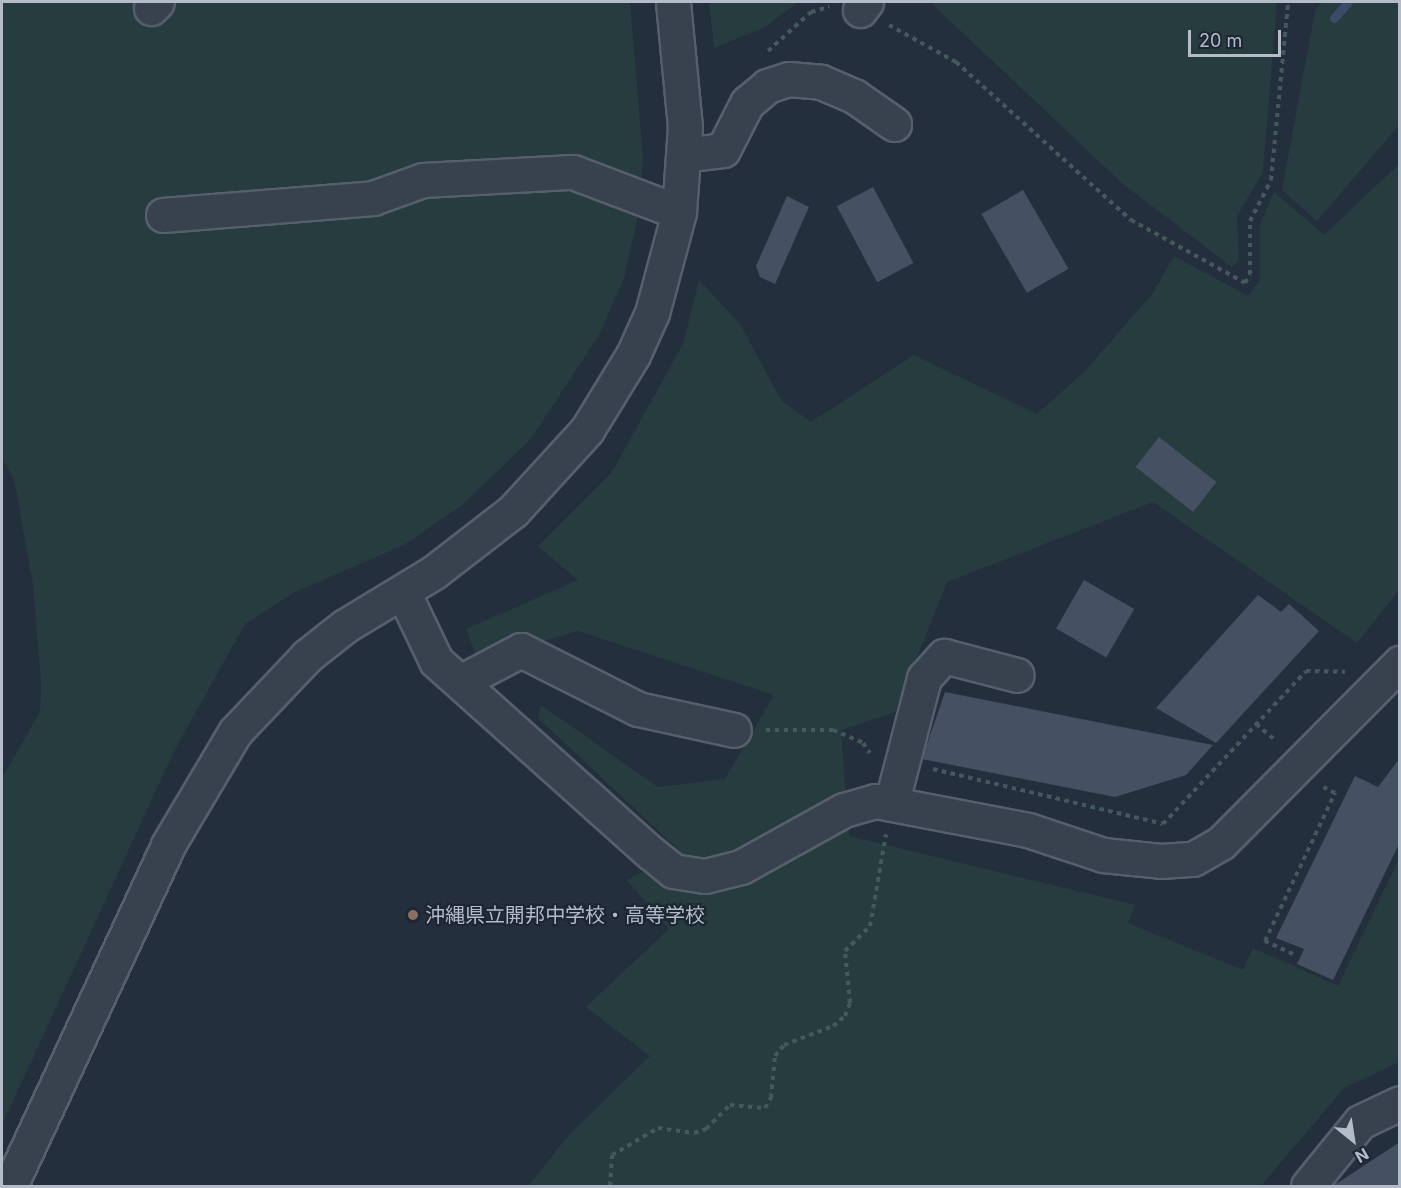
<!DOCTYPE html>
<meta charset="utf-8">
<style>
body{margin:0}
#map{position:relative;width:1401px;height:1188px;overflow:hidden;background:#242f3e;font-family:Inter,"Noto Sans JP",sans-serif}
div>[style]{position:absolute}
.green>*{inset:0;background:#263c3f}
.stream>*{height:9px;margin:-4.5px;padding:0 4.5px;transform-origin:4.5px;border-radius:4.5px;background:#394c67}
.building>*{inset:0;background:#455162;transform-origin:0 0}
.path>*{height:4px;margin-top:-2px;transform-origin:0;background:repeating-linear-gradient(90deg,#44595c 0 4.5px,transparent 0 9px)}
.roads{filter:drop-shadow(2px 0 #565f6c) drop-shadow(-2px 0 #565f6c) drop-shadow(0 2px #565f6c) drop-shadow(0 -2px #565f6c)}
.minor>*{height:33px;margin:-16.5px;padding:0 16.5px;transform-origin:16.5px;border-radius:16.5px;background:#38414e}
.dots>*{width:16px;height:16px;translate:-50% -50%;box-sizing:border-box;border:3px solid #1d2633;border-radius:50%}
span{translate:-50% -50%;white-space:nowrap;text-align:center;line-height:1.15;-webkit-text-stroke:4.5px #1d2633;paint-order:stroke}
.poi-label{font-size:20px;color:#b4bcc9}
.left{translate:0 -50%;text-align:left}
.frame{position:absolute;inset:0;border:3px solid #b4bcc9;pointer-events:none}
.north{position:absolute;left:1323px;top:1110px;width:60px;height:60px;-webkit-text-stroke:4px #1d2633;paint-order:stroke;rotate:150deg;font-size:16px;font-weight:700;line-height:24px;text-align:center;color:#b4bcc9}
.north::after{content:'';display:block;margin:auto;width:21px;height:27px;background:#b4bcc9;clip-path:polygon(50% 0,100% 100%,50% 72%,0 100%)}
.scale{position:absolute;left:1188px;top:30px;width:93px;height:27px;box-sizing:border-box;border:3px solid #b4bcc9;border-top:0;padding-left:8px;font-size:18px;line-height:21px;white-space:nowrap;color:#b4bcc9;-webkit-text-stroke:4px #1d2633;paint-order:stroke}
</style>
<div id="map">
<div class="green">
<div style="clip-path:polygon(2px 2px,630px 2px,643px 158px,638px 216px,624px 278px,599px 335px,530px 440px,461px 506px,404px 545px,293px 593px,245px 624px,175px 749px,2px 1125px,2px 778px,40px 712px,41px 682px,33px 585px,14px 479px,2px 458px)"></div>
<div style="clip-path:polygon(709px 2px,798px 2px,765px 27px,714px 48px)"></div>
<div style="clip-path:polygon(930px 2px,1277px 2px,1263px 172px,1237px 216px,1239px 260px,1232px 267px,1123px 184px)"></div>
<div style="clip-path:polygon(1322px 2px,1399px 2px,1400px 124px,1317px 221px,1282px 190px,1315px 11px)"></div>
<div style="clip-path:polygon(1399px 164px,1399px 590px,1357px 643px,1153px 502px,947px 582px,895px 712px,841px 730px,849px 836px,1135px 905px,1128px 923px,1243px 970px,1253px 948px,1338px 986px,1399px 859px,1399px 1062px,1344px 1088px,1261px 1186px,528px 1186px,569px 1135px,650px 1056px,586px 1007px,669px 929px,627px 880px,680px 851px,538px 718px,541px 705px,658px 787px,725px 779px,774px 695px,578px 631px,478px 660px,466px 629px,578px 580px,538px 546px,612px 472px,683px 344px,699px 280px,740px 324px,781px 400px,811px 422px,914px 355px,1037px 414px,1085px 371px,1153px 293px,1174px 256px,1248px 296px,1260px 280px,1260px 224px,1274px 192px,1324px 235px)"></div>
</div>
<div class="stream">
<div style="left:1334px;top:18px;width:21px;rotate:-49deg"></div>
</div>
<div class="building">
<div style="left:873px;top:187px;width:86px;height:41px;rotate:62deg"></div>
<div style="left:1023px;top:190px;width:91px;height:48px;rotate:60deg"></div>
<div style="clip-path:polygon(787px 196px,809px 207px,775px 284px,760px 277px,756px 266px)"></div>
<div style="left:1159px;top:437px;width:73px;height:38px;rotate:38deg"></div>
<div style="left:1084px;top:580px;width:58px;height:56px;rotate:30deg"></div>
<div style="clip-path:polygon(1258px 595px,1281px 612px,1289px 604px,1319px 631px,1216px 743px,1156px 708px)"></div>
<div style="clip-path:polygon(945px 692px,1066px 716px,1213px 745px,1186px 775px,1115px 797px,922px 759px)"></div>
<div style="clip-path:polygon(1400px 758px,1400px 842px,1333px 980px,1297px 964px,1304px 949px,1276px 938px,1355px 776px,1378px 787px)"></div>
<div style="clip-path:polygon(1400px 1142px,1400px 1186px,1333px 1186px)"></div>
</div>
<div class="path">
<div style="left:889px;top:25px;width:77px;rotate:28.9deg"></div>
<div style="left:956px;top:62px;width:236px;rotate:42.1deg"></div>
<div style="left:1131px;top:220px;width:130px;rotate:28.9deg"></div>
<div style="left:1245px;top:283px;width:10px;rotate:-61deg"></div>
<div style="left:1250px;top:274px;width:53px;rotate:-90deg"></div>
<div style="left:1250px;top:221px;width:46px;rotate:-62.9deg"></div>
<div style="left:1271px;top:180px;width:179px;rotate:-84.5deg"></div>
<div style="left:768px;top:51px;width:58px;rotate:-42.2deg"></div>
<div style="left:811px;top:12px;width:19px;rotate:-16deg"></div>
<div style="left:1256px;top:724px;width:26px;rotate:40deg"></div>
<div style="left:766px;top:730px;width:67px"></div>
<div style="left:833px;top:730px;width:33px;rotate:23deg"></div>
<div style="left:863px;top:743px;width:12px;rotate:55deg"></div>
<div style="left:933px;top:769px;width:236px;rotate:13.4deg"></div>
<div style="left:1163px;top:824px;width:209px;rotate:-46.9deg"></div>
<div style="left:1306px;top:671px;width:39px;rotate:1deg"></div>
<div style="left:1293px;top:954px;width:31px;rotate:-155deg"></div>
<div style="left:1265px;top:941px;width:164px;rotate:-64.7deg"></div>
<div style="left:1335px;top:793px;width:13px;rotate:-153deg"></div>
<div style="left:610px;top:1186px;width:31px;rotate:-86deg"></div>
<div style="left:612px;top:1155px;width:53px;rotate:-30.4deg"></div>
<div style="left:658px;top:1128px;width:36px;rotate:8deg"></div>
<div style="left:694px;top:1133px;width:13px;rotate:-18deg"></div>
<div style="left:706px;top:1129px;width:34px;rotate:-45deg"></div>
<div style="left:730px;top:1105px;width:35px;rotate:5deg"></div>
<div style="left:765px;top:1108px;width:12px;rotate:-59deg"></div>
<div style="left:771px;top:1098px;width:42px;rotate:-84.6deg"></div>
<div style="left:775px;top:1056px;width:14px;rotate:-51deg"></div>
<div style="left:784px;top:1045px;width:53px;rotate:-21.2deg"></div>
<div style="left:833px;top:1026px;width:16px;rotate:-40deg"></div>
<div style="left:845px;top:1016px;width:14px;rotate:-69deg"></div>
<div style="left:850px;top:1003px;width:52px;rotate:-95.5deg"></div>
<div style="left:845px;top:951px;width:35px;rotate:-45deg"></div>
<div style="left:870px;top:926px;width:93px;rotate:-80.1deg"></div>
</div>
<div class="roads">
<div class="minor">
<div style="left:151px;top:8px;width:8px;rotate:-45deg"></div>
<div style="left:860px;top:10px;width:10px;rotate:-53deg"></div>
<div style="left:683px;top:155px;width:40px;rotate:-7.1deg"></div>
<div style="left:723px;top:150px;width:53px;rotate:-62.9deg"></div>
<div style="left:747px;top:103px;width:26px;rotate:-40deg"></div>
<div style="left:767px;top:86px;width:23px;rotate:-18deg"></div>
<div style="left:789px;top:79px;width:32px;rotate:5deg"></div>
<div style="left:821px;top:82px;width:36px;rotate:23deg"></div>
<div style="left:854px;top:96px;width:49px;rotate:35deg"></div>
<div style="left:163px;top:215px;width:211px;rotate:-4.6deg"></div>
<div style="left:373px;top:198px;width:53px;rotate:-19.8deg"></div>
<div style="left:423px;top:180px;width:150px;rotate:-3.1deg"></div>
<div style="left:573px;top:172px;width:113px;rotate:20.7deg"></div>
<div style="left:403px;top:592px;width:76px;rotate:64.4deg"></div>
<div style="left:436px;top:661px;width:288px;rotate:41.8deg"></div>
<div style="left:651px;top:853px;width:28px;rotate:39deg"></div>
<div style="left:673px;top:871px;width:32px;rotate:9deg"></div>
<div style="left:705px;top:876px;width:37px;rotate:-14deg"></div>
<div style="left:741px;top:867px;width:118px;rotate:-29deg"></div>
<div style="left:844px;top:810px;width:33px;rotate:-16deg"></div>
<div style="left:876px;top:801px;width:155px;rotate:10.8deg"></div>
<div style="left:1028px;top:830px;width:79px;rotate:18.4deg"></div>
<div style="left:1103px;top:855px;width:58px;rotate:5.9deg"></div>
<div style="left:1161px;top:861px;width:32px;rotate:-4deg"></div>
<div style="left:1193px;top:859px;width:32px;rotate:-30deg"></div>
<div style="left:1221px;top:843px;width:254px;rotate:-45.2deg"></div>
<div style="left:460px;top:682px;width:69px;rotate:-27.7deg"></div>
<div style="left:521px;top:650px;width:131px;rotate:26.8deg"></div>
<div style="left:638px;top:709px;width:98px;rotate:12.3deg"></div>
<div style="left:892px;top:801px;width:127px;rotate:-75.4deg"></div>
<div style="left:924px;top:678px;width:30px;rotate:-48deg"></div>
<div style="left:944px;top:656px;width:75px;rotate:14.6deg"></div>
<div style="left:10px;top:1186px;width:376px;rotate:-65.1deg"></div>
<div style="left:168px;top:845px;width:131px;rotate:-59.3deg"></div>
<div style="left:235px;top:732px;width:105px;rotate:-46.5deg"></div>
<div style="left:307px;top:656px;width:48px;rotate:-38.3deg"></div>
<div style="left:345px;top:626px;width:104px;rotate:-31.2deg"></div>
<div style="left:434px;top:572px;width:100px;rotate:-37.7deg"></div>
<div style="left:513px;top:511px;width:110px;rotate:-47.6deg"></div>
<div style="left:587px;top:430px;width:88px;rotate:-58.5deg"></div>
<div style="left:633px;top:355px;width:46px;rotate:-65.7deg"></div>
<div style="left:652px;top:313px;width:105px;rotate:-75deg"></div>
<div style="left:679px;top:212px;width:85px;rotate:-86deg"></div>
<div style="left:685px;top:127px;width:126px;rotate:-95.5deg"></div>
<div style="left:1308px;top:1186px;width:82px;rotate:-50.9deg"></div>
<div style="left:1360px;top:1122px;width:44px;rotate:-25.4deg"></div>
</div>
</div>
<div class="dots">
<div style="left:413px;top:915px;background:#8d6e63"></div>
</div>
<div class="poi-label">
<span class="left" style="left:425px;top:915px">沖縄県立開邦中学校・高等学校</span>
</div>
<div class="frame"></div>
<div class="north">N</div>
<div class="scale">20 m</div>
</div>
